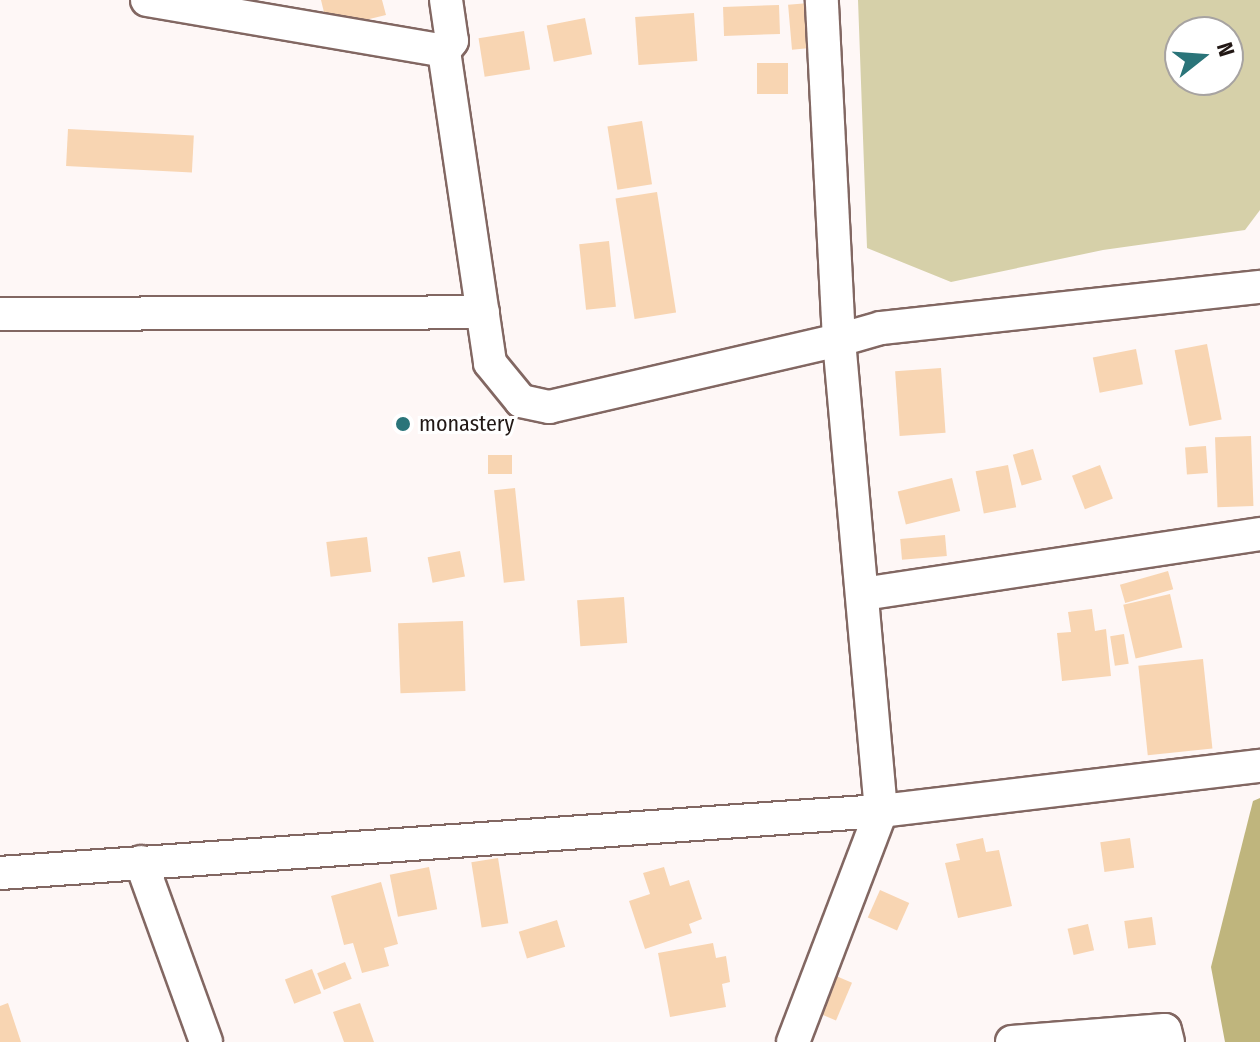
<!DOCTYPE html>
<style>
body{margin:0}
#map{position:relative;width:1260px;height:1042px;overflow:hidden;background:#fef7f6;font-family:"Fira Sans Condensed",sans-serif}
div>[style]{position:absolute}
.green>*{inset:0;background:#d6d0a9}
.forest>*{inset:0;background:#bfb57d}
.building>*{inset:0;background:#f8d5b2;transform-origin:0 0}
.roads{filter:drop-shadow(2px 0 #826762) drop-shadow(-2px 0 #826762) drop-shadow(0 2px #826762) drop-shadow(0 -2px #826762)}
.minor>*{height:32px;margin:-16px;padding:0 16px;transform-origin:16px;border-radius:16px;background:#fff}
.dots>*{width:22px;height:22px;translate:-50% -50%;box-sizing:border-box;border:4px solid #fff;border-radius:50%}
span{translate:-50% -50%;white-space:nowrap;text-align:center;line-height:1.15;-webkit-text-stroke:6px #fff;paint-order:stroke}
.poi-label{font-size:22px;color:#221815}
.left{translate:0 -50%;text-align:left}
.north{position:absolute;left:1164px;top:16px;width:80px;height:80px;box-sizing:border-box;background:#fff;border:2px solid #a7a3a1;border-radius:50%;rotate:73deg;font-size:22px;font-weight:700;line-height:32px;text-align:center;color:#221815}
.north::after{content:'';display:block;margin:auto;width:28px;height:36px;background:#2a7479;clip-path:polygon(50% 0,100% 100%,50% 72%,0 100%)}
</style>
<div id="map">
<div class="green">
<div style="clip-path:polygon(evenodd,858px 0,1260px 0,1260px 210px,1245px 230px,1103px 250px,951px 282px,867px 248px,858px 0,1180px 32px,1228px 32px,1228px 80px,1180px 80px,1180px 32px)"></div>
</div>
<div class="forest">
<div style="clip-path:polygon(1260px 798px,1260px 1042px,1225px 1042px,1211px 967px,1253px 801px)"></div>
</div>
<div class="building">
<div style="clip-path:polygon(321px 0,382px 0,386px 15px,328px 29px)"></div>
<div style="left:809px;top:3px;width:45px;height:21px;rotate:85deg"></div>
<div style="left:779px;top:5px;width:29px;height:56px;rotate:88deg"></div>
<div style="left:694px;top:13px;width:48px;height:59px;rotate:86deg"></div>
<div style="left:585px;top:18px;width:37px;height:39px;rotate:79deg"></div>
<div style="left:524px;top:31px;width:39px;height:46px;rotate:81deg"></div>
<div style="left:757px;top:63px;width:31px;height:31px"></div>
<div style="left:642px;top:121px;width:64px;height:35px;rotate:81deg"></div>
<div style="left:68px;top:129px;width:126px;height:37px;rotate:3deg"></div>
<div style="left:657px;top:192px;width:122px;height:42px;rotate:81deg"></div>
<div style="left:609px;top:241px;width:66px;height:30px;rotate:84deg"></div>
<div style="left:1207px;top:344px;width:77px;height:33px;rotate:79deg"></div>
<div style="left:1136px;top:349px;width:36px;height:44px;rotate:79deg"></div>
<div style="left:941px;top:368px;width:65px;height:46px;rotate:86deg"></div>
<div style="left:1251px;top:436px;width:70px;height:36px;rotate:88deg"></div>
<div style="left:1206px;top:446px;width:27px;height:21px;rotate:86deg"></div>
<div style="left:1033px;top:449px;width:32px;height:21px;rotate:74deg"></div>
<div style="left:512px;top:455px;width:19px;height:24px;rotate:90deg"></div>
<div style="left:1008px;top:465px;width:43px;height:33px;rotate:79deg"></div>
<div style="left:1100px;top:465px;width:36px;height:30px;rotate:69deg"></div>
<div style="left:952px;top:478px;width:34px;height:56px;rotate:76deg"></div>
<div style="left:515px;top:488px;width:93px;height:21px;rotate:84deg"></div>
<div style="left:945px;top:535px;width:21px;height:45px;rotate:85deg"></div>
<div style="left:367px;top:537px;width:35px;height:41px;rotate:83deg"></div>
<div style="left:460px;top:551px;width:26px;height:33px;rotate:79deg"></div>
<div style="left:1168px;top:571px;width:19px;height:50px;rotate:74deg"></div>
<div style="left:1170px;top:594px;width:55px;height:48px;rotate:77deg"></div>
<div style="left:624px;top:597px;width:46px;height:47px;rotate:86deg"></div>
<div style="clip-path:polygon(1092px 609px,1095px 631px,1106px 629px,1111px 676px,1062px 681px,1057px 633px,1071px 632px,1068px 612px)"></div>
<div style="left:463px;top:621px;width:70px;height:65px;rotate:88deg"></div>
<div style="left:1124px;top:634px;width:30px;height:14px;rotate:81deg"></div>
<div style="left:1203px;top:659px;width:90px;height:65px;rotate:84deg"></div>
<div style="clip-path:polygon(983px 838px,986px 852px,999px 850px,1012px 906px,958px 918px,945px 863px,960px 860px,956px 844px)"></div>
<div style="left:1130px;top:838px;width:30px;height:30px;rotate:82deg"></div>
<div style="left:498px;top:858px;width:66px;height:27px;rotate:81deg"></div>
<div style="left:429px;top:867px;width:43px;height:40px;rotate:79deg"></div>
<div style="clip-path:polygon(664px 867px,670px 886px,689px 880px,702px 919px,689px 924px,692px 933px,645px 949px,629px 901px,650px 894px,643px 873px)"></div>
<div style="clip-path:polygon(381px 882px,398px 944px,384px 948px,389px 966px,362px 973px,353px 943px,344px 945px,331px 896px)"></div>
<div style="left:880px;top:890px;width:32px;height:30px;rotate:24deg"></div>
<div style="left:1152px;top:917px;width:28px;height:28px;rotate:82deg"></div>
<div style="left:557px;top:920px;width:28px;height:40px;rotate:73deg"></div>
<div style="left:1088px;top:924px;width:27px;height:21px;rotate:77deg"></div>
<div style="clip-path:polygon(713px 943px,716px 958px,726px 956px,730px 982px,722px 984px,726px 1007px,670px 1017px,658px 953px)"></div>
<div style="left:345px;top:962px;width:18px;height:30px;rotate:68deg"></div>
<div style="left:312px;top:969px;width:26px;height:29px;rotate:69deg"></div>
<div style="left:829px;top:973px;width:25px;height:41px;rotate:23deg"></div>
<div style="clip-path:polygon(8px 1003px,21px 1042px,0 1042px,0 1006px)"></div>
<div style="clip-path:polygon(360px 1003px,374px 1042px,344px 1042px,333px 1012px)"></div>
</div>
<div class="roads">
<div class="minor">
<div style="left:147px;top:0;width:301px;rotate:9.7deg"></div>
<div style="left:446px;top:0;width:41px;rotate:81.7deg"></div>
<div style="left:452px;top:41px;width:13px;rotate:129deg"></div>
<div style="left:444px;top:51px;width:315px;rotate:81.6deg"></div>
<div style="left:490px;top:363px;width:49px;rotate:50.8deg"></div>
<div style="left:521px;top:401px;width:29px;rotate:12deg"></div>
<div style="left:549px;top:407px;width:298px;rotate:-13deg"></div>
<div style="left:839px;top:340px;width:340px;rotate:-92.9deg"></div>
<div style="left:0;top:314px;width:483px;rotate:-0.2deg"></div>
<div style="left:863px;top:594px;width:402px;rotate:-8.6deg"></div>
<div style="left:141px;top:862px;width:191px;rotate:70.1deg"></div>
<div style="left:0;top:873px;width:883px;rotate:-4.03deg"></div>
<div style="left:881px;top:811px;width:382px;rotate:-6.8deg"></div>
<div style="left:793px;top:1042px;width:247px;rotate:-69.1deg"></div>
<div style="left:881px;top:811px;width:473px;rotate:-95.1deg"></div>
<div style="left:839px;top:340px;width:44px;rotate:-15.9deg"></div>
<div style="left:881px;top:328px;width:381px;rotate:-6.2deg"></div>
<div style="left:1012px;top:1042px;width:153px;rotate:-4.5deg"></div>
<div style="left:1165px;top:1030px;width:12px;rotate:76deg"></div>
</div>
</div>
<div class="dots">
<div style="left:403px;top:424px;background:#2a7479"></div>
</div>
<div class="poi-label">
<span class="left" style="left:419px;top:424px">monastery</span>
</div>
<div class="north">N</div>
</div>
